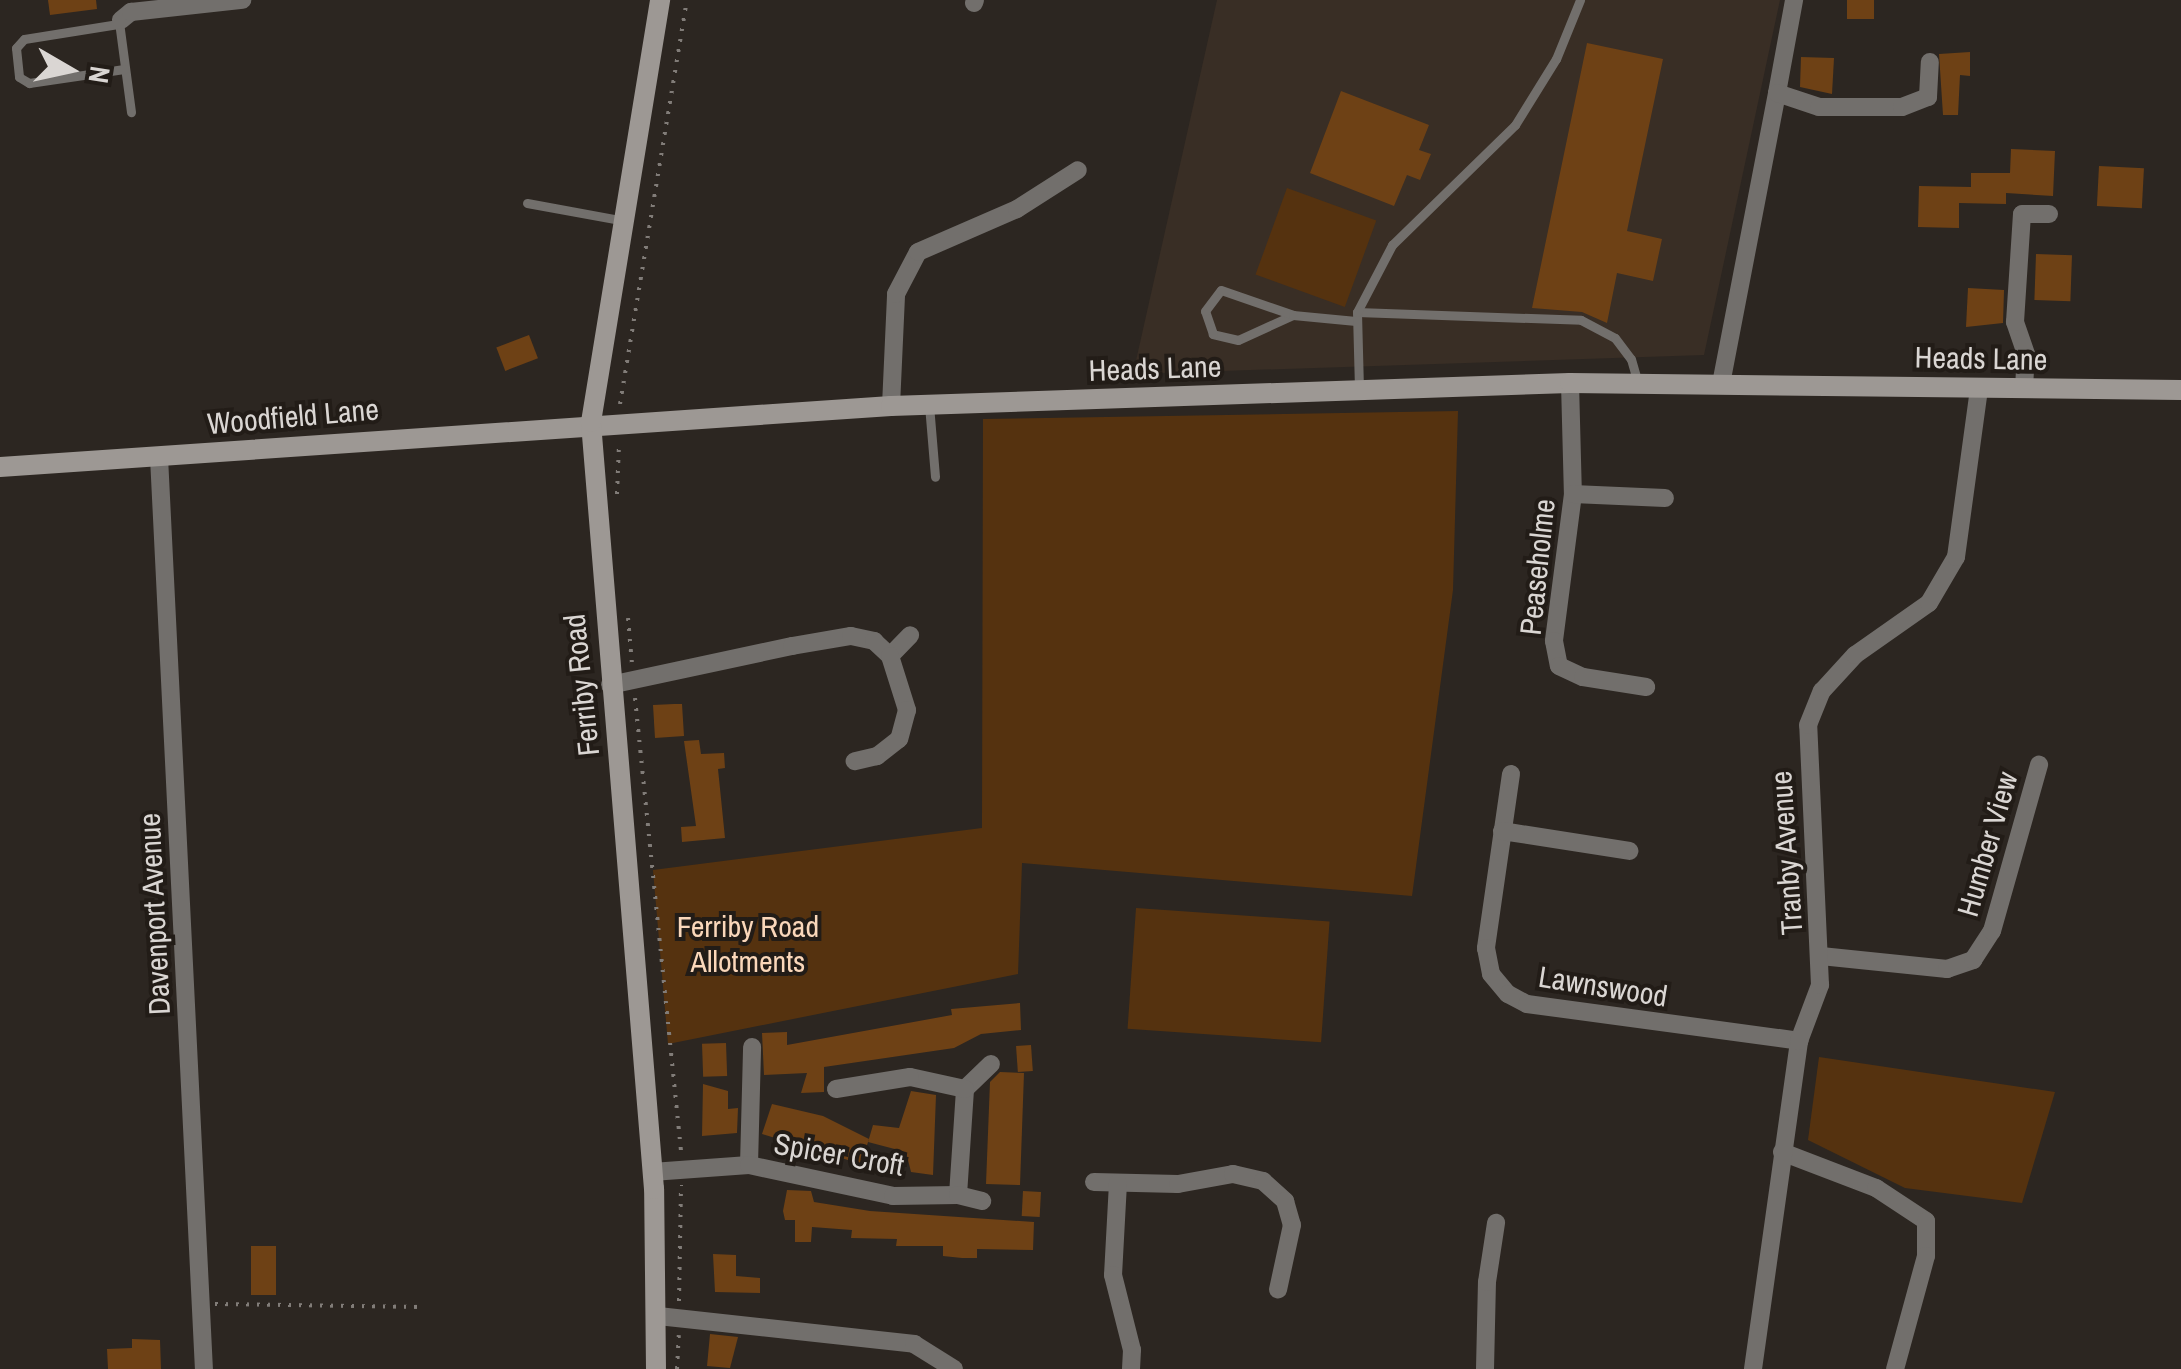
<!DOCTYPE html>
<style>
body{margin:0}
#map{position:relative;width:2181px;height:1369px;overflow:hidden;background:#2c2621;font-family:"Archivo Narrow",sans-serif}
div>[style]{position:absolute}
.built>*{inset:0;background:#392e25}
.green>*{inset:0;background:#55320f;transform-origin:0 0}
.building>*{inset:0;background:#6e4115;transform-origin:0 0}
.path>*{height:4px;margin-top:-2px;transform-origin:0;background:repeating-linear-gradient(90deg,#817c78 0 2.5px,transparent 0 10.5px)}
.lane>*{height:9px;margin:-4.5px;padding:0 4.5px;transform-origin:4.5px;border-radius:4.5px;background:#726f6c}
.street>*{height:18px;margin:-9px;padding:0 9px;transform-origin:9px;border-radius:9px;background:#726f6c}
.secondary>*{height:20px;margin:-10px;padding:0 10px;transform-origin:10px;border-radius:10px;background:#9d9894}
span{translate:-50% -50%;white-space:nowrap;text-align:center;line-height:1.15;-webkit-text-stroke:8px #221c17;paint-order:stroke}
.street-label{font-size:30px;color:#dad6d3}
.park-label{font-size:30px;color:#fad7ba}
.north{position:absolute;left:20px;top:20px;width:100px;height:100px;-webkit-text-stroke:8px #221c17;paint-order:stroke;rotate:99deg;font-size:28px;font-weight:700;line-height:40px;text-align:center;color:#dad6d3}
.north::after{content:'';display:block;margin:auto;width:35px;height:45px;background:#dad6d3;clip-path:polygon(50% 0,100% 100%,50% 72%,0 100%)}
</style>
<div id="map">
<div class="built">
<div style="clip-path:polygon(1217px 0,1780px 0,1704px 355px,1133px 374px)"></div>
</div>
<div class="green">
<div style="left:1287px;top:188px;width:95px;height:92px;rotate:20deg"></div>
<div style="clip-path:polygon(1458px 411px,1453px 590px,1412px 896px,1022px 863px,1018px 974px,668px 1044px,653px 870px,982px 828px,983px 419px)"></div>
<div style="left:1136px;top:908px;width:194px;height:121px;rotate:4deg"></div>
<div style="clip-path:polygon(1819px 1057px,2055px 1092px,2022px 1203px,1905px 1188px,1808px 1140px)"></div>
</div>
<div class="building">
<div style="clip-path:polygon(48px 0,96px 0,97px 9px,50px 15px)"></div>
<div style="left:1847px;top:0;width:27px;height:19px"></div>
<div style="clip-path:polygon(1587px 43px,1663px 59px,1627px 231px,1662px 239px,1653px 281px,1617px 273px,1607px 323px,1582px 312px,1532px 308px)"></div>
<div style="clip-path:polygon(1970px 52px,1970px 76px,1960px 75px,1958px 115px,1943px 115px,1939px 54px)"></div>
<div style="clip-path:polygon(1801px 57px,1834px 58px,1832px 94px,1800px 87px)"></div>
<div style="clip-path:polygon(1341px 91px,1429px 125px,1419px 150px,1431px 154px,1420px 180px,1407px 175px,1394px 206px,1310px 173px)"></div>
<div style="clip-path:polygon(2011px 149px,2055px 151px,2053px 196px,2006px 193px,2006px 204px,1959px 203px,1959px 228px,1918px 227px,1919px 186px,1971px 187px,1971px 173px,2010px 173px)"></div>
<div style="left:2099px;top:166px;width:45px;height:40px;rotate:3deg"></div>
<div style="left:2036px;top:254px;width:36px;height:46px;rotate:2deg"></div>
<div style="clip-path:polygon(1968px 288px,2004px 290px,2003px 323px,1966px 327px)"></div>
<div style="left:529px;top:335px;width:25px;height:35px;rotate:69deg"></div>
<div style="clip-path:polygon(674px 704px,682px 704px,684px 736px,655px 738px,653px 705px)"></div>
<div style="clip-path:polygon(699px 740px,701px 754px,724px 753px,725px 768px,718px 769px,725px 838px,682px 842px,681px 827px,696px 826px,684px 741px)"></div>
<div style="clip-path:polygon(1020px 1003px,1021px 1030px,981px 1034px,954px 1048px,824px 1067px,824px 1092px,801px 1093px,807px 1073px,764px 1075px,762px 1033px,787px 1032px,787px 1045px,952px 1015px,951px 1009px)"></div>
<div style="left:726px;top:1043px;width:33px;height:24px;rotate:88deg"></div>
<div style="left:1031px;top:1045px;width:26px;height:15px;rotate:86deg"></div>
<div style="clip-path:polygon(1000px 1072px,1024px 1073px,1020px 1185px,986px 1184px,990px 1082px)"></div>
<div style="clip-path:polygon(703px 1084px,728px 1091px,728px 1109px,738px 1108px,737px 1133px,702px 1136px)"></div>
<div style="clip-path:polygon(911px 1091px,936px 1095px,933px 1175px,911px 1172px,906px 1152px,868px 1142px,873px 1125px,899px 1128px)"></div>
<div style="clip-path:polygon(772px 1104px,823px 1116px,869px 1139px,861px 1164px,762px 1134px)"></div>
<div style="clip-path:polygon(787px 1190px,811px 1191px,814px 1202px,870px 1211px,1034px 1222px,1033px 1250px,977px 1249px,977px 1258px,962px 1258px,943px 1256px,943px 1246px,896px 1246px,897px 1239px,851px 1238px,852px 1230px,812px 1227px,811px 1242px,795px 1242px,795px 1220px,785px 1220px,783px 1211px)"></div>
<div style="left:1023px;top:1191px;width:18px;height:25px;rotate:3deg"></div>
<div style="left:251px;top:1246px;width:25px;height:49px"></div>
<div style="clip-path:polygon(713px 1254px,736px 1255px,736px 1276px,760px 1278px,760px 1293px,715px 1292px)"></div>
<div style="clip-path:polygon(710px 1334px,738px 1337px,730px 1368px,707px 1366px)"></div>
<div style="clip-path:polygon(132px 1339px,160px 1340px,161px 1369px,108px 1369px,107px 1349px,132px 1348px)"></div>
</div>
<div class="path">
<div style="left:620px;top:404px;width:410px;rotate:-80.6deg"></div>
<div style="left:617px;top:494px;width:50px;rotate:-87.7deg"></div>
<div style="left:628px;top:618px;width:46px;rotate:85deg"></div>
<div style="left:635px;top:698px;width:455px;rotate:84.2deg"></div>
<div style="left:679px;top:1301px;width:116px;rotate:-89deg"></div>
<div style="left:215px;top:1304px;width:206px;rotate:0.8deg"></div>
<div style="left:677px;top:1369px;width:34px;rotate:-87deg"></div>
</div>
<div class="lane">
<div style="left:119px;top:22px;width:91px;rotate:82.4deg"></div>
<div style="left:118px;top:24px;width:95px;rotate:170.9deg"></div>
<div style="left:24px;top:39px;width:12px;rotate:132deg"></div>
<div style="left:16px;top:48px;width:29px;rotate:84deg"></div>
<div style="left:19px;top:77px;width:12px;rotate:31deg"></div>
<div style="left:29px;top:83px;width:96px;rotate:-8.4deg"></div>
<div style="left:527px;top:203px;width:95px;rotate:10.4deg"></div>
<div style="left:1357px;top:312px;width:224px;rotate:2deg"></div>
<div style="left:1581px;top:320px;width:38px;rotate:28deg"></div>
<div style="left:1615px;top:338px;width:26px;rotate:53deg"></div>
<div style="left:1631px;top:359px;width:26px;rotate:74deg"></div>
<div style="left:1293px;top:315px;width:60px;rotate:155.6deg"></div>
<div style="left:1238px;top:340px;width:26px;rotate:-167deg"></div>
<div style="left:1213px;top:334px;width:24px;rotate:-109deg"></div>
<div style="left:1205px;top:311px;width:26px;rotate:-53deg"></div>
<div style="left:1221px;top:290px;width:76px;rotate:19.1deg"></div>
<div style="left:1293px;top:315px;width:63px;rotate:5.4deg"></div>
<div style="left:1359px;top:389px;width:77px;rotate:-91.5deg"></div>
<div style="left:1357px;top:312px;width:76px;rotate:-62.4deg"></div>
<div style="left:1392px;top:245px;width:172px;rotate:-44.3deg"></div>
<div style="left:1515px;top:125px;width:78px;rotate:-58.2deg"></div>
<div style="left:1556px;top:59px;width:64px;rotate:-67.9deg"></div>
<div style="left:929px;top:405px;width:72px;rotate:85.2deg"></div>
</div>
<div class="street">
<div style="left:974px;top:3px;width:3px;rotate:-72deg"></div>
<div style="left:121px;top:20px;width:13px;rotate:-39deg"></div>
<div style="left:131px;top:12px;width:112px;rotate:-6.2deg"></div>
<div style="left:1777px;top:93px;width:95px;rotate:-79.6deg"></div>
<div style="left:1570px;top:383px;width:111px;rotate:88.5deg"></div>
<div style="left:1573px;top:494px;width:148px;rotate:97.4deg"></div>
<div style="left:1554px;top:641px;width:25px;rotate:79deg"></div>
<div style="left:1559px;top:666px;width:26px;rotate:25deg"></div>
<div style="left:1583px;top:677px;width:64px;rotate:9deg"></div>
<div style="left:1721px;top:384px;width:296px;rotate:-79.1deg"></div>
<div style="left:1777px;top:93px;width:44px;rotate:18.4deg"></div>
<div style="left:1819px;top:107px;width:83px"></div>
<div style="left:1902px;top:107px;width:28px;rotate:-21deg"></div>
<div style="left:1928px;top:97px;width:35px;rotate:-87deg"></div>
<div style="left:2024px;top:389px;width:35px;rotate:-87deg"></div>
<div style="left:2026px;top:354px;width:34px;rotate:-109deg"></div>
<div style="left:2015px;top:322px;width:108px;rotate:-86.3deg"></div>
<div style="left:2022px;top:214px;width:27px"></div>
<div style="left:891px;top:406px;width:112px;rotate:-87.4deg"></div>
<div style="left:896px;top:294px;width:47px;rotate:-62.4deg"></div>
<div style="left:918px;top:252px;width:108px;rotate:-23.5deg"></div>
<div style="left:1017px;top:209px;width:72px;rotate:-32.6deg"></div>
<div style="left:159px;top:457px;width:913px;rotate:87.18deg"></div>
<div style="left:1573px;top:494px;width:92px;rotate:2.5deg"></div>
<div style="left:890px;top:656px;width:29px;rotate:-46deg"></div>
<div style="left:610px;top:685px;width:186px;rotate:-12.1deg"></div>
<div style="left:792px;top:646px;width:60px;rotate:-9.6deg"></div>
<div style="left:851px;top:636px;width:24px;rotate:12deg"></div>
<div style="left:874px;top:641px;width:22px;rotate:43deg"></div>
<div style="left:890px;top:656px;width:57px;rotate:72.5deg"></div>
<div style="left:907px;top:710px;width:30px;rotate:105deg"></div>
<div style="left:899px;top:739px;width:28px;rotate:142deg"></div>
<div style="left:877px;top:756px;width:23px;rotate:167deg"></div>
<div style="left:1511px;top:774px;width:176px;rotate:98.2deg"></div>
<div style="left:1486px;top:948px;width:26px;rotate:79deg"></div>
<div style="left:1491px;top:974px;width:26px;rotate:50deg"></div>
<div style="left:1508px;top:994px;width:21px;rotate:28deg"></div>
<div style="left:1527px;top:1004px;width:275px;rotate:7.7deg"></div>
<div style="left:1502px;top:831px;width:129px;rotate:8.9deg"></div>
<div style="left:1821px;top:956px;width:127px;rotate:5.9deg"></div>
<div style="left:1947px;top:969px;width:28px;rotate:-19deg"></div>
<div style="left:1973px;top:960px;width:35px;rotate:-57deg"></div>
<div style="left:1992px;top:931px;width:173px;rotate:-74.2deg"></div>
<div style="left:965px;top:1089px;width:36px;rotate:-44deg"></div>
<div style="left:1782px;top:1152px;width:101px;rotate:21deg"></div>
<div style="left:1876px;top:1188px;width:60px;rotate:33.4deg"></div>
<div style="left:1926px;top:1221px;width:35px;rotate:90deg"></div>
<div style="left:1926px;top:1256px;width:117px;rotate:105.3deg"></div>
<div style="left:749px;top:1165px;width:118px;rotate:-88.5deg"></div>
<div style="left:652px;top:1172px;width:97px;rotate:-4.1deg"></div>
<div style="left:749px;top:1165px;width:147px;rotate:12.1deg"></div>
<div style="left:893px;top:1196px;width:65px;rotate:-0.9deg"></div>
<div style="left:958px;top:1195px;width:106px;rotate:-86.2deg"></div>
<div style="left:965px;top:1089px;width:56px;rotate:-167.7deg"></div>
<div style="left:910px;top:1077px;width:75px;rotate:170.8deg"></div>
<div style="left:1094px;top:1182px;width:84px;rotate:1.4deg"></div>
<div style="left:1178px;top:1184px;width:56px;rotate:-10.3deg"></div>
<div style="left:1233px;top:1174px;width:31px;rotate:13deg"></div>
<div style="left:1263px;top:1181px;width:30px;rotate:42deg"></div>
<div style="left:1285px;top:1201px;width:25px;rotate:74deg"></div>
<div style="left:1292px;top:1225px;width:66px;rotate:102.2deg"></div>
<div style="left:1118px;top:1183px;width:92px;rotate:93.1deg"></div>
<div style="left:1113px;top:1275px;width:77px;rotate:75.8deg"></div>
<div style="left:1132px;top:1350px;width:19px;rotate:93deg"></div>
<div style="left:958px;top:1195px;width:25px;rotate:14deg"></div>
<div style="left:658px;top:1316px;width:258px;rotate:6.2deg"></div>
<div style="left:914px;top:1344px;width:47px;rotate:32deg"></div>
<div style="left:1485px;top:1369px;width:87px;rotate:-88.7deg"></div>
<div style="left:1487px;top:1282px;width:60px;rotate:-81.3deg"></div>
<div style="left:1753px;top:1369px;width:331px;rotate:-82deg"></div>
<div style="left:1799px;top:1041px;width:60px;rotate:-69.4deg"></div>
<div style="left:1820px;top:985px;width:260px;rotate:-92.6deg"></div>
<div style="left:1808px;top:725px;width:37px;rotate:-68deg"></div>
<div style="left:1822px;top:691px;width:49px;rotate:-47.5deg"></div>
<div style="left:1855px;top:655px;width:90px;rotate:-35.1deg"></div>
<div style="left:1929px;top:603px;width:53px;rotate:-59.6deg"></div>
<div style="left:1956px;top:557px;width:171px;rotate:-82.2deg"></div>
</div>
<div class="secondary">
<div style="left:0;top:467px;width:893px;rotate:-3.92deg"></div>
<div style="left:891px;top:406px;width:679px;rotate:-1.94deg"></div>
<div style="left:1570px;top:383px;width:611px;rotate:0.66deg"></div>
<div style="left:656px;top:1369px;width:180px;rotate:-90.6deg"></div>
<div style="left:654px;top:1189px;width:770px;rotate:-94.7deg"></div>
<div style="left:591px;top:422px;width:428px;rotate:-80.7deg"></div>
</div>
<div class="street-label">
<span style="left:1981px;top:358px;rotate:1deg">Heads Lane</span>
<span style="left:1155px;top:368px;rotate:-2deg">Heads Lane</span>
<span style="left:293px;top:416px;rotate:-5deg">Woodfield Lane</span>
<span style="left:1537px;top:567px;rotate:-84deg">Peaseholme</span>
<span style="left:581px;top:685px;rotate:-96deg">Ferriby Road</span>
<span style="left:1987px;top:844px;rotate:-74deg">Humber View</span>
<span style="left:1786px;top:853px;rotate:-94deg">Tranby Avenue</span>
<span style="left:154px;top:914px;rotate:-93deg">Davenport Avenue</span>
<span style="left:1603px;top:986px;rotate:9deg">Lawnswood</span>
<span style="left:839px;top:1154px;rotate:10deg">Spicer Croft</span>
</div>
<div class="park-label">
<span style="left:748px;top:943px">Ferriby Road<br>Allotments</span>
</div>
<div class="north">N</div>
</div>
